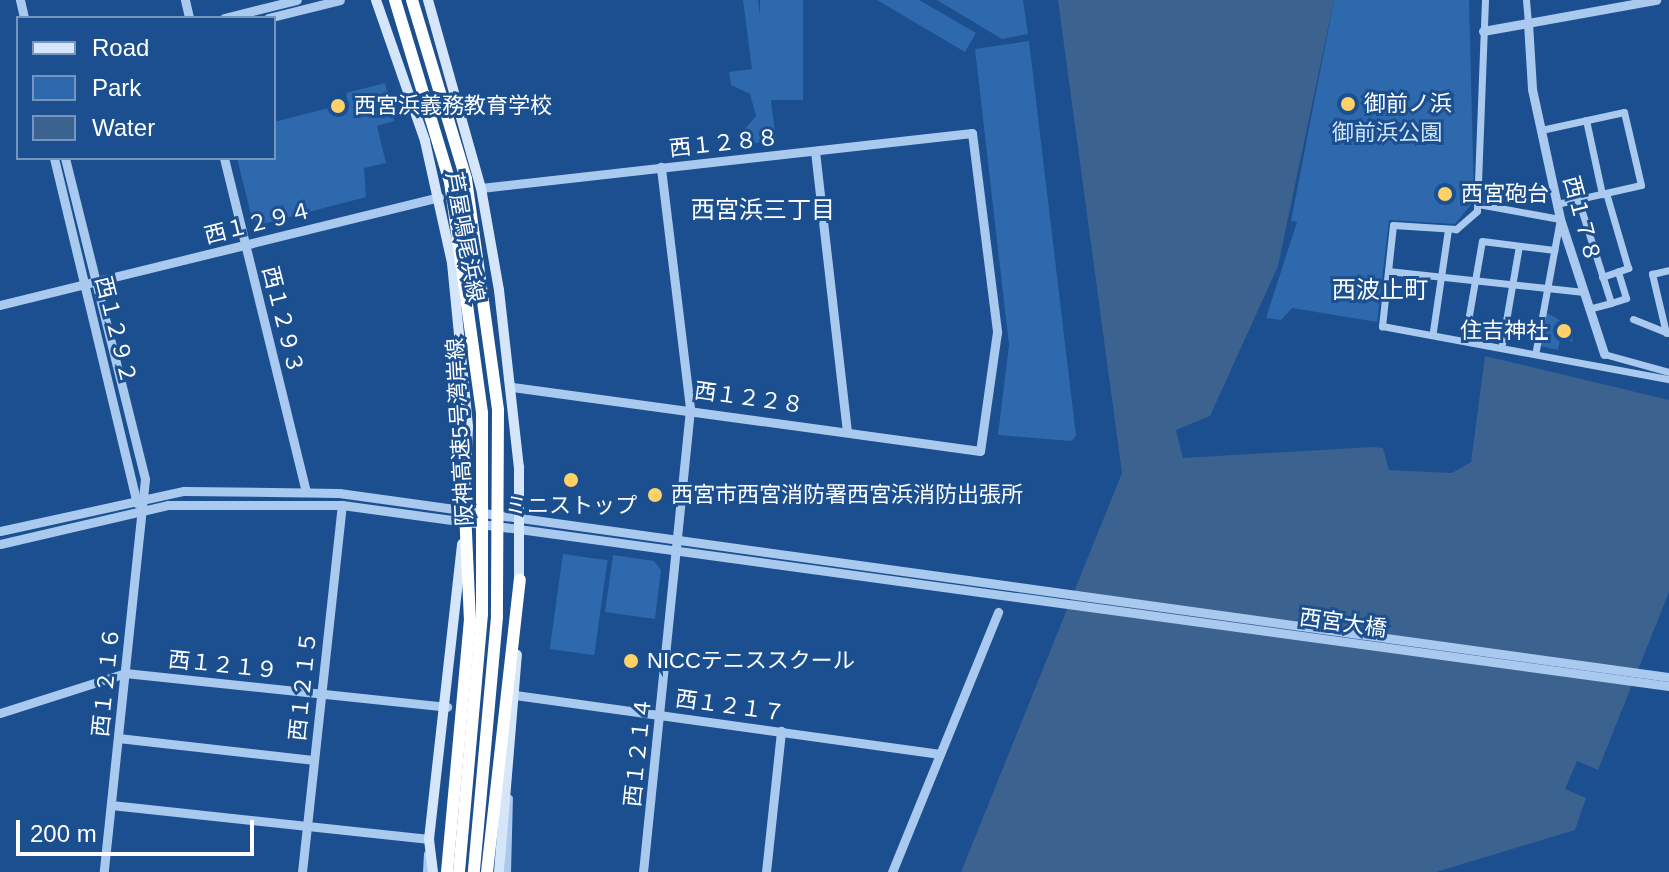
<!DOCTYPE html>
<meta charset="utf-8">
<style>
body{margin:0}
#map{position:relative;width:1669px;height:872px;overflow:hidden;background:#1b4f8f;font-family:Helvetica,"Noto Sans JP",sans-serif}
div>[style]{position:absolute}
.green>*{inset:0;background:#2e69ad;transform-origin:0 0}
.water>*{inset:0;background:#3c6290}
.minor>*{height:7px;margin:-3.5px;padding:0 3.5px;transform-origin:3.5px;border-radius:3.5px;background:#a9c9ee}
.tertiary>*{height:9px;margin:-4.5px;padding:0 4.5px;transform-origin:4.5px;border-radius:4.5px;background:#a9c9ee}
.secondary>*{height:10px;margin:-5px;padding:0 5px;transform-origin:5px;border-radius:5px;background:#d6e6fa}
.motorway>*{height:12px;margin:-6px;padding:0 6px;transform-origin:6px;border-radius:6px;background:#fff}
.motorway-bridge>*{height:12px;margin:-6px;padding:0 6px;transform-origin:6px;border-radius:6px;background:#fff}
.dots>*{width:22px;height:22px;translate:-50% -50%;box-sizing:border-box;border:4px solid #1b4f8f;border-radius:50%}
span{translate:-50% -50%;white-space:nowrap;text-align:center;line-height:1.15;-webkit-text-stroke:6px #1b4f8f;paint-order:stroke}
.poi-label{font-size:22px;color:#fff}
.left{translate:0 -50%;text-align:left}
.right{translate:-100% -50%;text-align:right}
.park-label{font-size:22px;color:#cfe3fa}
.street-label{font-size:22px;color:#fff}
.neighbourhood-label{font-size:24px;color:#fff}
.legend{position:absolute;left:16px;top:16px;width:260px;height:144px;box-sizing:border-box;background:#1b4f8f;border:2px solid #7695bc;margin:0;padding:10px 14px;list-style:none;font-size:24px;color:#fff}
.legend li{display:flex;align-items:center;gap:16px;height:40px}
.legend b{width:40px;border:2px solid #7695bc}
.scale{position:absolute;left:16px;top:820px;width:238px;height:36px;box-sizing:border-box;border:4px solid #fff;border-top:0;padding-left:10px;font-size:24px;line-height:28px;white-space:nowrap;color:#fff;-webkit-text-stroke:6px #1b4f8f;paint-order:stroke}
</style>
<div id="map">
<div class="green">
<div style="clip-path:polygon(743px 0,758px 0,776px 140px,740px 146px,738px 137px,756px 116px,750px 94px,731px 85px,729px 72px,752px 69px)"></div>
<div style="left:760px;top:0;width:43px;height:100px"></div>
<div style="clip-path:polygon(877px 0,919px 0,976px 33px,965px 52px)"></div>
<div style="clip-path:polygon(937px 0,1023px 0,1028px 34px,1002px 39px)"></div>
<div style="clip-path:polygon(1334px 0,1469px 0,1474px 201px,1455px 224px,1389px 220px,1377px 322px,1292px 308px,1281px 320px,1266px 318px,1297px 222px,1291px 221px)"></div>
<div style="clip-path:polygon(1029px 41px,1076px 436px,1071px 441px,998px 435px,1009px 345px,975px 49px)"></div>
<div style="clip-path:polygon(385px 83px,394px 121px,377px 126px,386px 163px,364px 168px,366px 197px,263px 224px,252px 219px,237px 158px,274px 158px,274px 122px,348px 103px,346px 93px)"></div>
<div style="clip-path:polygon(1547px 313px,1575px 329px,1572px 342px,1560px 339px,1558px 350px,1540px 346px)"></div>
<div style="left:563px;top:554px;width:45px;height:96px;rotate:8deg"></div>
<div style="clip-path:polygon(613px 555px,654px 561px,661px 570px,655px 619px,605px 612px)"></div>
</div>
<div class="water">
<div style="clip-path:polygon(1058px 0,1334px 0,1278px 266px,1210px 416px,1176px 430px,1183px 458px,1372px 447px,1383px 448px,1389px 470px,1452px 473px,1471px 462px,1485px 356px,1669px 400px,1669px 592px,1598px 770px,1577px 761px,1565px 789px,1586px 798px,1575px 830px,1436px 872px,961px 872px,1122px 473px)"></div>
</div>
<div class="minor">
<div style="left:1485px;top:0;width:211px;rotate:92.2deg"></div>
<div style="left:1477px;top:211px;width:28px;rotate:139deg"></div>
<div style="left:1456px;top:229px;width:63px;rotate:-176.4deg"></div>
<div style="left:1393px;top:225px;width:102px;rotate:96.2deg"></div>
<div style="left:1382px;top:326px;width:292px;rotate:10.5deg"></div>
<div style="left:1526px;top:0;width:23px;rotate:85deg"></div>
<div style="left:1586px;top:120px;width:76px;rotate:77.8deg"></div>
<div style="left:1541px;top:130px;width:85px;rotate:-12.2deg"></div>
<div style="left:1624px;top:112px;width:75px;rotate:76.9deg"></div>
<div style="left:1641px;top:185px;width:86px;rotate:167.3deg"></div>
<div style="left:1578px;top:199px;width:109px;rotate:72.4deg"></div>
<div style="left:1611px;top:303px;width:23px;rotate:165deg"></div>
<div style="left:1478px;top:204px;width:83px;rotate:10.4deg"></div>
<div style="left:1560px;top:219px;width:133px;rotate:100.4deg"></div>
<div style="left:1388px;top:271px;width:197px;rotate:6.1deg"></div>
<div style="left:1602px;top:277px;width:28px;rotate:-19deg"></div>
<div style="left:1628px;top:268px;width:78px;rotate:-106.3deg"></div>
<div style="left:1611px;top:303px;width:16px;rotate:-18deg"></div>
<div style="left:1626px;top:298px;width:28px;rotate:-107deg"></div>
<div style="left:1633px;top:319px;width:37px;rotate:22deg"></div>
<div style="left:1433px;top:331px;width:102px;rotate:-81.6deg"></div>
<div style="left:1666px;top:333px;width:61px;rotate:-103.3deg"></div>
<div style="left:1652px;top:274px;width:17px;rotate:-13deg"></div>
<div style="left:1465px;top:338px;width:98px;rotate:-80.1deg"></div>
<div style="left:1482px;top:241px;width:73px;rotate:7.1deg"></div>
<div style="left:1502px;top:344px;width:99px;rotate:-80.2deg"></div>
<div style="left:1604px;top:354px;width:67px;rotate:15.5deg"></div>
<div style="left:426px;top:872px;width:18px;rotate:-87deg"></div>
<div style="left:507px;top:872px;width:74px;rotate:-88.5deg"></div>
</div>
<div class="tertiary">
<div style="left:20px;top:0;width:18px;rotate:77deg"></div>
<div style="left:185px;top:0;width:18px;rotate:77deg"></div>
<div style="left:224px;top:18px;width:75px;rotate:-13.9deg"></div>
<div style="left:268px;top:18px;width:74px;rotate:-14deg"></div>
<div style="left:1528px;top:23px;width:66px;rotate:86.5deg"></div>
<div style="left:1532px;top:89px;width:133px;rotate:77.8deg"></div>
<div style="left:1560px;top:219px;width:142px;rotate:71.9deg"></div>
<div style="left:1483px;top:31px;width:176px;rotate:-10.2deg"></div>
<div style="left:815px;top:151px;width:281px;rotate:83.5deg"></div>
<div style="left:54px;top:158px;width:355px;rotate:76.5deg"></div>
<div style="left:65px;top:158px;width:331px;rotate:76deg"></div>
<div style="left:145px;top:479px;width:395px;rotate:96deg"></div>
<div style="left:224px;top:158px;width:343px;rotate:76.2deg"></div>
<div style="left:481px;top:188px;width:494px;rotate:-6.4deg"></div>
<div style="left:972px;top:133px;width:201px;rotate:82.8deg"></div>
<div style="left:997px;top:332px;width:120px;rotate:98.1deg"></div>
<div style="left:980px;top:451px;width:472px;rotate:-172.2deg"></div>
<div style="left:0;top:305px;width:452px;rotate:-13.8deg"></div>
<div style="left:0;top:531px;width:188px;rotate:-12.3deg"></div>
<div style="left:184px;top:491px;width:155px;rotate:0.7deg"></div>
<div style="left:339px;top:493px;width:1343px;rotate:7.88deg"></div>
<div style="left:0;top:544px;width:172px;rotate:-13.1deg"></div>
<div style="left:168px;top:505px;width:174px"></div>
<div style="left:342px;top:505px;width:1339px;rotate:7.77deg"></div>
<div style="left:515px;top:695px;width:429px;rotate:7.9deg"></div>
<div style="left:0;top:713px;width:131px;rotate:-17.7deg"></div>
<div style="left:125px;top:673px;width:324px;rotate:6deg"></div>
<div style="left:118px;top:738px;width:196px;rotate:6.4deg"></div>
<div style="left:111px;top:805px;width:320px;rotate:6.1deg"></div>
<div style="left:302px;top:872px;width:369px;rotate:-83.8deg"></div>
<div style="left:643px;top:872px;width:466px;rotate:-84.2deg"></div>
<div style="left:690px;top:408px;width:243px;rotate:-96.9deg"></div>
<div style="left:766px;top:872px;width:142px;rotate:-83.9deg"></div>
<div style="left:892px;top:872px;width:281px;rotate:-67.8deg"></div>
</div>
<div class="secondary">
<div style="left:376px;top:0;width:149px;rotate:70.8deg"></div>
<div style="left:425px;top:141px;width:125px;rotate:77.5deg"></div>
<div style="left:452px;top:263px;width:165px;rotate:84.4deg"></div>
<div style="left:468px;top:427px;width:89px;rotate:92.6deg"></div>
<div style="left:428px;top:0;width:195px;rotate:74.3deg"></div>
<div style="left:481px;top:188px;width:104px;rotate:80deg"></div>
<div style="left:499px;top:290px;width:178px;rotate:83.6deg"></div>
<div style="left:519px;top:467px;width:120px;rotate:90deg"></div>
<div style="left:433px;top:872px;width:33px;rotate:-97deg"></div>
<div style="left:429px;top:839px;width:297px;rotate:-83.6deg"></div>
<div style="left:499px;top:872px;width:218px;rotate:-85.3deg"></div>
</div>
<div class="motorway">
<div style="left:447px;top:872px;width:252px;rotate:-84.8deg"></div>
<div style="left:470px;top:621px;width:111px;rotate:-92.6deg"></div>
<div style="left:487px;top:872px;width:294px;rotate:-83.6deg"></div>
</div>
<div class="motorway-bridge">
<div style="left:395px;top:0;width:190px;rotate:73.2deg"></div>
<div style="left:450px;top:182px;width:233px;rotate:82.1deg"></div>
<div style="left:482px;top:413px;width:201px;rotate:90deg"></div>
<div style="left:482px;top:614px;width:259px;rotate:95.1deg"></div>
<div style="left:412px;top:0;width:187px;rotate:73.2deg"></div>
<div style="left:466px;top:179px;width:233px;rotate:82.1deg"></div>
<div style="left:498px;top:410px;width:207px;rotate:90.3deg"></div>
<div style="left:497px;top:617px;width:256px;rotate:95.2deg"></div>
</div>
<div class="dots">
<div style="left:1348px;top:104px;background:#ffd166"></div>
<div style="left:338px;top:106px;background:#ffd166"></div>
<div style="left:1445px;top:194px;background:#ffd166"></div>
<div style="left:1564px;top:331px;background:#ffd166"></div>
<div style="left:571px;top:480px;background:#ffd166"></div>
<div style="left:655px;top:495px;background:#ffd166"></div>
<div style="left:631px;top:661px;background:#ffd166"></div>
</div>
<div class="poi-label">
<span class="left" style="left:1364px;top:104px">御前ノ浜</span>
<span class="left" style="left:354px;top:106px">西宮浜義務教育学校</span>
<span class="left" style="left:1461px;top:194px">西宮砲台</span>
<span class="right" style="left:1548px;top:331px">住吉神社</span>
<span class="left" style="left:671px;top:495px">西宮市西宮消防署西宮浜消防出張所</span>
<span style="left:571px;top:506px">ミニストップ</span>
<span class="left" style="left:647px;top:661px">NICCテニススクール</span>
</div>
<div class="park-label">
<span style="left:1387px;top:133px">御前浜公園</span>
</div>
<div class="street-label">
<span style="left:724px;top:143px;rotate:-6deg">西１２８８</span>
<span style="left:1582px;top:219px;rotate:75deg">西１７８</span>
<span style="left:258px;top:223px;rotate:-14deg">西１２９４</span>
<span style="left:465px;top:237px;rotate:80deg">芦屋鳴尾浜線</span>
<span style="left:283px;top:320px;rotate:76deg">西１２９３</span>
<span style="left:116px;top:330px;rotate:76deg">西１２９２</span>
<span style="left:749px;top:398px;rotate:8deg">西１２２８</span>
<span style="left:460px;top:432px;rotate:-93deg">阪神高速5号湾岸線</span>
<span style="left:1343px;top:623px;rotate:8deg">西宮大橋</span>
<span style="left:223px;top:665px;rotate:6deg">西１２１９</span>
<span style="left:106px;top:682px;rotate:-84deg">西１２１６</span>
<span style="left:303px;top:686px;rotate:-84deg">西１２１５</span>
<span style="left:730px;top:706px;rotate:8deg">西１２１７</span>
<span style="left:638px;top:752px;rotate:-84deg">西１２１４</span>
</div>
<div class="neighbourhood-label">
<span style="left:763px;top:210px">西宮浜三丁目</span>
<span style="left:1380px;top:290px">西波止町</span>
</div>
<ul class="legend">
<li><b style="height:10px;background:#d6e6fa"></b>Road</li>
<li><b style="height:22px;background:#2e69ad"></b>Park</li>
<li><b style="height:22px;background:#3c6290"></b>Water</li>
</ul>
<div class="scale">200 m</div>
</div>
